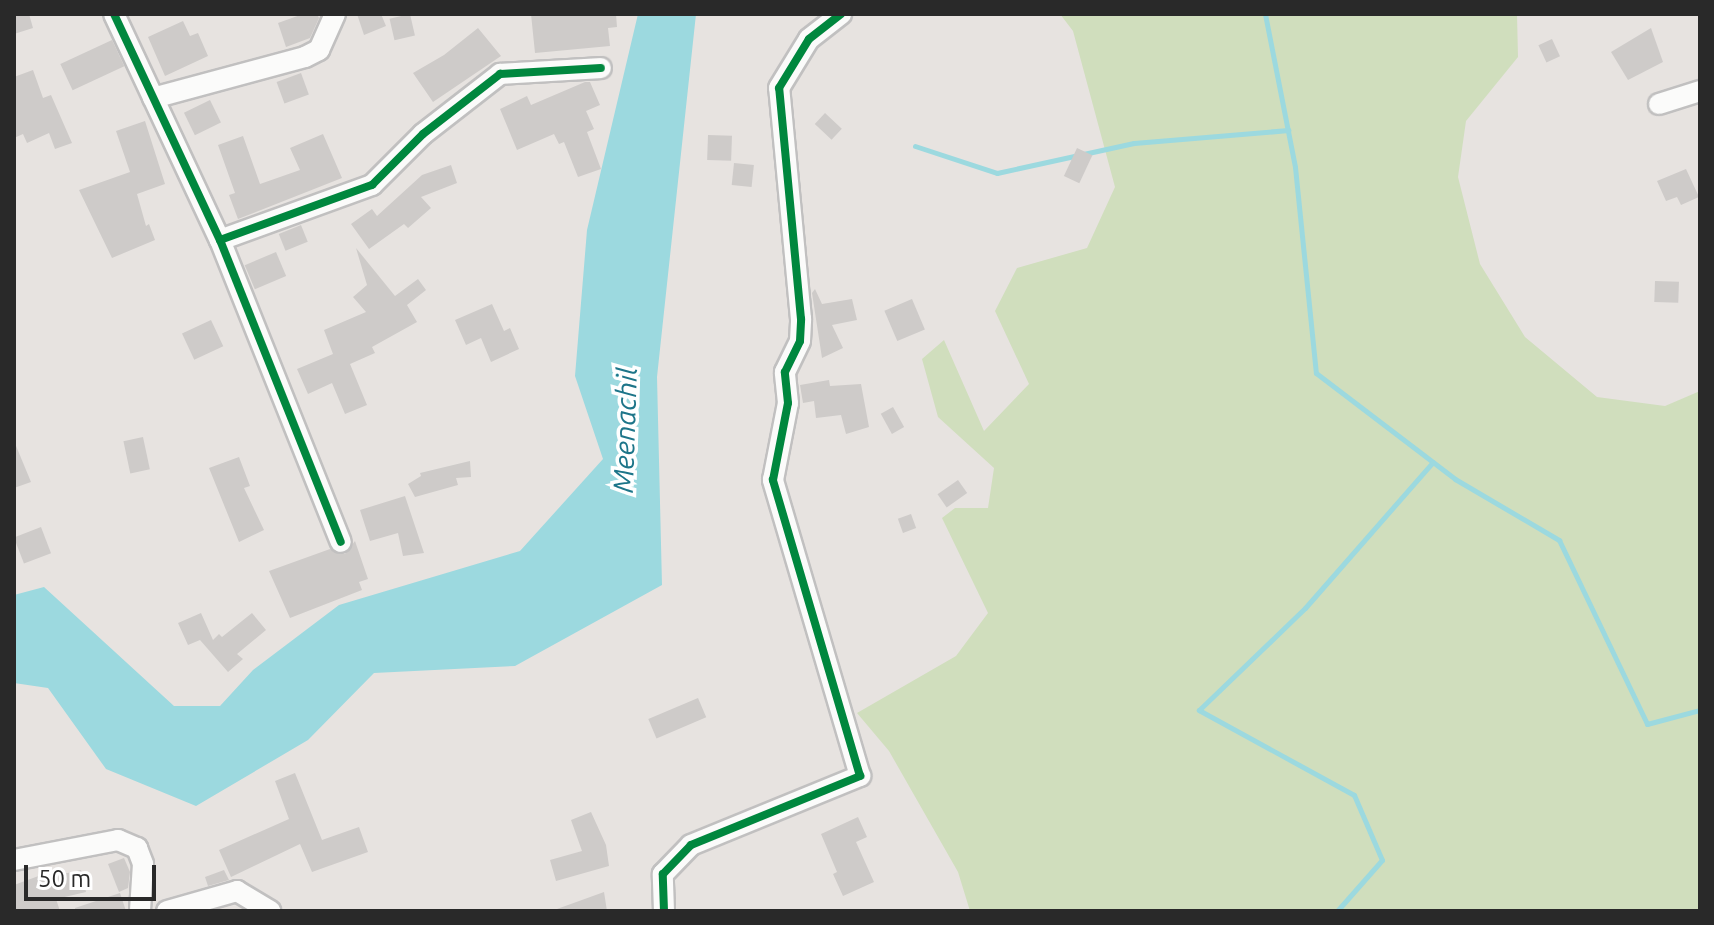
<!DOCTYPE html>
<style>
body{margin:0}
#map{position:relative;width:1714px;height:925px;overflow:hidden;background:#e7e3e0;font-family:Ubuntu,sans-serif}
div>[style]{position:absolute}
.green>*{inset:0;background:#d0debd}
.water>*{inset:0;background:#9cd9df}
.stream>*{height:5px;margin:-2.5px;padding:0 2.5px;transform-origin:2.5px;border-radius:2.5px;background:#9cd9df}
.building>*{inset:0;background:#cecbc9;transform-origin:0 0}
.roads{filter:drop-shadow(2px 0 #c1c0c0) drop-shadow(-2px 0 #c1c0c0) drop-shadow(0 2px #c1c0c0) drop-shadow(0 -2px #c1c0c0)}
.minor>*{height:20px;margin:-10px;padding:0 10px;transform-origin:10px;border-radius:10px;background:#fbfbfa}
.cycleway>*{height:8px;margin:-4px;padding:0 4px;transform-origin:4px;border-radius:4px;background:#00873e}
span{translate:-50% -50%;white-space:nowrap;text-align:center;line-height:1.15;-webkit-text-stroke:7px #fff;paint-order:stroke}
.water-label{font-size:28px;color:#1d7589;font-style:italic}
.frame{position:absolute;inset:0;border:16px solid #292929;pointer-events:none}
.scale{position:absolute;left:24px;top:865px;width:132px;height:36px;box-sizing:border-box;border:4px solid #292929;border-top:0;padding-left:10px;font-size:24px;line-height:28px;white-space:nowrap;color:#292929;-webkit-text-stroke:6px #fff;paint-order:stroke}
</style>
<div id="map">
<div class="green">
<div style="clip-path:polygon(1060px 14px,1517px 14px,1518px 57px,1466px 121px,1458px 177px,1480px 264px,1525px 337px,1597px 397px,1665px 406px,1700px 391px,1700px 911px,970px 911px,958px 872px,889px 751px,857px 713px,956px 656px,988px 613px,942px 518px,955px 508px,988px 508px,994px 468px,938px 417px,922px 359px,944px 340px,984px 431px,1029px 384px,995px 311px,1017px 268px,1087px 248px,1115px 187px,1073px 31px)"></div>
</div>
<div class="water">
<div style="clip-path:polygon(638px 14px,696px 14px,657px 377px,662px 585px,515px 666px,374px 673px,308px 740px,196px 806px,106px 769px,48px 688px,14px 683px,14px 595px,44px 587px,174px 706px,220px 706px,253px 670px,339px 605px,520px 551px,603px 459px,575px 376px,587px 230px)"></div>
</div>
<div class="stream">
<div style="left:1265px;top:14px;width:156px;rotate:78.9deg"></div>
<div style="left:1295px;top:167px;width:207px;rotate:84.2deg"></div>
<div style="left:1316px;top:373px;width:175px;rotate:37.3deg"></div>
<div style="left:1455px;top:479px;width:121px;rotate:30.4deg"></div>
<div style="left:1559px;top:540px;width:204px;rotate:64.4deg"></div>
<div style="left:1647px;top:724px;width:55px;rotate:-14.8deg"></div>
<div style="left:915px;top:146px;width:86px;rotate:18.2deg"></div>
<div style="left:997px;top:173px;width:140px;rotate:-12.4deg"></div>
<div style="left:1134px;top:143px;width:155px;rotate:-4.8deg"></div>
<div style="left:1337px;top:911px;width:68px;rotate:-48.6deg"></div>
<div style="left:1382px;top:860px;width:71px;rotate:-113.3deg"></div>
<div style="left:1354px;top:795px;width:177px;rotate:-151.3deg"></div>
<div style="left:1199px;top:710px;width:147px;rotate:-43.9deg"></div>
<div style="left:1305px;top:608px;width:194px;rotate:-48.8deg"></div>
</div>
<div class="building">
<div style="clip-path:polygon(14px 14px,29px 14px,33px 28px,14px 34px)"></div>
<div style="clip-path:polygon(303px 14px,317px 14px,319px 18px,310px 38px,286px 47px,278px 23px)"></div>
<div style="clip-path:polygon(357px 14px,381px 14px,386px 26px,364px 35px)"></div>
<div style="left:410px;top:14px;width:22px;height:21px;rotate:77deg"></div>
<div style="clip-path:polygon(531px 14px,616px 14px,617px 27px,608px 28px,610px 46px,535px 53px)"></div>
<div style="clip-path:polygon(183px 21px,190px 36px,198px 33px,208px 56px,165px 76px,148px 37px)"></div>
<div style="clip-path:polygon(478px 28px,501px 56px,433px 102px,413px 73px,444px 55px)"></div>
<div style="clip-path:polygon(1651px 28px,1663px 62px,1628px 80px,1611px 52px)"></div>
<div style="left:1552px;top:39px;width:19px;height:15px;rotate:65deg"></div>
<div style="left:112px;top:40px;width:29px;height:57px;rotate:65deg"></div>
<div style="clip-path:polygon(33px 70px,43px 98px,51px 95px,72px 143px,55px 149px,49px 133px,27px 143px,23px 134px,14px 138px,14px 77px)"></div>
<div style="left:301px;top:73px;width:23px;height:26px;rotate:70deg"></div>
<div style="clip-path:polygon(585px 82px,590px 82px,600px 105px,586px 111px,594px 129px,587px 132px,601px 169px,578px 177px,564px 142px,559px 144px,554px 134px,517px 150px,500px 109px,527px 96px,531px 105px)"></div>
<div style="left:210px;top:100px;width:25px;height:29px;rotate:64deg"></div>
<div style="left:825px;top:113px;width:23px;height:15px;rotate:43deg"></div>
<div style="clip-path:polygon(145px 121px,165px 184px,137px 194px,146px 226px,149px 224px,155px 240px,112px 258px,79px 190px,130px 172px,116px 131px)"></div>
<div style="clip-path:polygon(323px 134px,342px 178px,238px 219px,229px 195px,235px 193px,218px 145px,243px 136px,260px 184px,300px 170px,290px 148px)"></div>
<div style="left:708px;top:135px;width:24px;height:25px;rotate:2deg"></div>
<div style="left:1077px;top:148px;width:17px;height:31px;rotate:25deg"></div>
<div style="left:734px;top:163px;width:20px;height:22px;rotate:6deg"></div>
<div style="clip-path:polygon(451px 165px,457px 183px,421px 197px,431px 208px,408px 228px,404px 224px,369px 249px,351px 224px,372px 209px,377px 216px,422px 175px)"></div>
<div style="clip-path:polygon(1686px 169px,1699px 197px,1681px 205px,1677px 197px,1666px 201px,1657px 181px)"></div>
<div style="left:301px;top:225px;width:18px;height:24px;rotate:68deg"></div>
<div style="clip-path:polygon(356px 248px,395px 296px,418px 279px,426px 290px,407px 305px,417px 322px,372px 347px,375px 353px,350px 364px,367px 405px,345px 414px,332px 383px,308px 394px,297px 369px,333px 354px,324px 330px,366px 312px,353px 297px,367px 285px)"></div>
<div style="left:276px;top:252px;width:26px;height:34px;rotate:67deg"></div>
<div style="left:1655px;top:281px;width:24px;height:21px;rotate:2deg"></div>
<div style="clip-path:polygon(815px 289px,822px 304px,852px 299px,857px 320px,832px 325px,843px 348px,822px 358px,812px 293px)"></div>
<div style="left:912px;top:299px;width:33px;height:30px;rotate:67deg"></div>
<div style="clip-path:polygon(492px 304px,504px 331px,510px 328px,519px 349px,491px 362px,481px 338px,466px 345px,455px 320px)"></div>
<div style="left:211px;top:320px;width:29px;height:32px;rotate:65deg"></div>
<div style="clip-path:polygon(829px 380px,830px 386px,861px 384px,869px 427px,846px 434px,841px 415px,816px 418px,814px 401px,803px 403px,800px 385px)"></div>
<div style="left:893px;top:407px;width:23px;height:14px;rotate:61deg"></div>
<div style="left:143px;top:437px;width:33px;height:20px;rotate:78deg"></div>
<div style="clip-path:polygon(14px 441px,31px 482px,14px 488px)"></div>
<div style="clip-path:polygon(239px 457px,250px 486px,244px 488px,264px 530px,239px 542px,209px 468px)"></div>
<div style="clip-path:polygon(470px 461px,471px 477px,456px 478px,458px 485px,415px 497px,408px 484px,421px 476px,420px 473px)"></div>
<div style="left:958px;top:480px;width:16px;height:25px;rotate:55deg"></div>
<div style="clip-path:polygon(405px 496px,424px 553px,403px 556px,398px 533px,370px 541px,360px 510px)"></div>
<div style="left:911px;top:514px;width:15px;height:14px;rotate:70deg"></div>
<div style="left:41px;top:527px;width:28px;height:29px;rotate:69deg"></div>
<div style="clip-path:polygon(355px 541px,368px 579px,359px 582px,362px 590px,290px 618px,269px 571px,330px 549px,345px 554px)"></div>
<div style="clip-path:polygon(201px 613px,213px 640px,219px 634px,222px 637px,252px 613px,266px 630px,237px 654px,243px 659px,228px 672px,200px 640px,188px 645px,178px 623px)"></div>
<div style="left:698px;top:698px;width:21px;height:54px;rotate:67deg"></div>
<div style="clip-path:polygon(295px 773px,322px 840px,359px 827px,368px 852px,312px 872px,300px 844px,231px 877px,219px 850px,289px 819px,275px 781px)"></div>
<div style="clip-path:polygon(591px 812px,606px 845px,609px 866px,556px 881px,550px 860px,582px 851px,571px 820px)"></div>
<div style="clip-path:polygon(858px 817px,867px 837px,856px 842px,874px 882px,843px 896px,833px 874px,837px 872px,821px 834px)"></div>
<div style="clip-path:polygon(124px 858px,130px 872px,128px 888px,119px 892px,108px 864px)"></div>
<div style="clip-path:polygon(81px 870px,86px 892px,56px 899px,60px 911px,14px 911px,14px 885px,44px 874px,45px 878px)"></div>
<div style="clip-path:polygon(224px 870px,229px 880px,208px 886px,205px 877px)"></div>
<div style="clip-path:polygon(604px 892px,607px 911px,557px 911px,557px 909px)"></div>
<div style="clip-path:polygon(120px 893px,126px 911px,75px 911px,75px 908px)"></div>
</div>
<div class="roads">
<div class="minor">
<div style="left:114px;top:14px;width:250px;rotate:64.9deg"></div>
<div style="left:220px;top:240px;width:325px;rotate:68.2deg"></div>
<div style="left:153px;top:98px;width:157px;rotate:-15.1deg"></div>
<div style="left:305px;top:57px;width:16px;rotate:-27deg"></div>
<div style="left:319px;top:50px;width:39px;rotate:-66deg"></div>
<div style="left:1659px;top:104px;width:43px;rotate:-17.6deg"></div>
<div style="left:220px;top:240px;width:162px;rotate:-19.9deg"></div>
<div style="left:372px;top:185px;width:72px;rotate:-45deg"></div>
<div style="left:423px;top:134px;width:98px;rotate:-37.9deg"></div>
<div style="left:500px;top:74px;width:101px;rotate:-3.4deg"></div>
<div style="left:14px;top:860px;width:106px;rotate:-10.9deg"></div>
<div style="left:118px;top:840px;width:21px;rotate:23deg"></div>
<div style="left:137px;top:848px;width:17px;rotate:69deg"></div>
<div style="left:143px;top:864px;width:47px;rotate:93.7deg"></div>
<div style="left:167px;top:911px;width:73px;rotate:-15.9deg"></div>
<div style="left:237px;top:891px;width:39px;rotate:31deg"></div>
<div style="left:664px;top:911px;width:37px;rotate:-92deg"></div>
<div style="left:663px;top:874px;width:40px;rotate:-46deg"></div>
<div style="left:691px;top:845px;width:183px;rotate:-22.2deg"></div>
<div style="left:860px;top:776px;width:309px;rotate:-106.4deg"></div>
<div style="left:773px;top:480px;width:78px;rotate:-79deg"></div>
<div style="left:788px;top:403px;width:31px;rotate:-96deg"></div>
<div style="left:785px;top:372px;width:34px;rotate:-64deg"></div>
<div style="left:800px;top:341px;width:22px;rotate:-87deg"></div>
<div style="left:801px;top:319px;width:232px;rotate:-95.4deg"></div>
<div style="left:779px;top:88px;width:57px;rotate:-58.5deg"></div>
<div style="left:809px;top:39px;width:41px;rotate:-38deg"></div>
</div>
</div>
<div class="cycleway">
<div style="left:114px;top:14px;width:250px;rotate:64.9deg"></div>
<div style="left:220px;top:240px;width:325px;rotate:68.2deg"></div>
<div style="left:220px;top:240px;width:162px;rotate:-19.9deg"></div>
<div style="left:372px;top:185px;width:72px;rotate:-45deg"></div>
<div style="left:423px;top:134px;width:98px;rotate:-37.9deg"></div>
<div style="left:500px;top:74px;width:101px;rotate:-3.4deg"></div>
<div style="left:664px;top:911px;width:37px;rotate:-92deg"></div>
<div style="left:663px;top:874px;width:40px;rotate:-46deg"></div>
<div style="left:691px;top:845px;width:183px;rotate:-22.2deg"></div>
<div style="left:860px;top:776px;width:309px;rotate:-106.4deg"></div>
<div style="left:773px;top:480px;width:78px;rotate:-79deg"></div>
<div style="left:788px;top:403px;width:31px;rotate:-96deg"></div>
<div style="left:785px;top:372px;width:34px;rotate:-64deg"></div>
<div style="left:800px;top:341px;width:22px;rotate:-87deg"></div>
<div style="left:801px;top:319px;width:232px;rotate:-95.4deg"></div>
<div style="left:779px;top:88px;width:57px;rotate:-58.5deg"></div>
<div style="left:809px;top:39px;width:41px;rotate:-38deg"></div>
</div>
<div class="water-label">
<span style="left:625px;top:430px;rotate:-88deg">Meenachil</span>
</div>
<div class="frame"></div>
<div class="scale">50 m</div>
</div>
